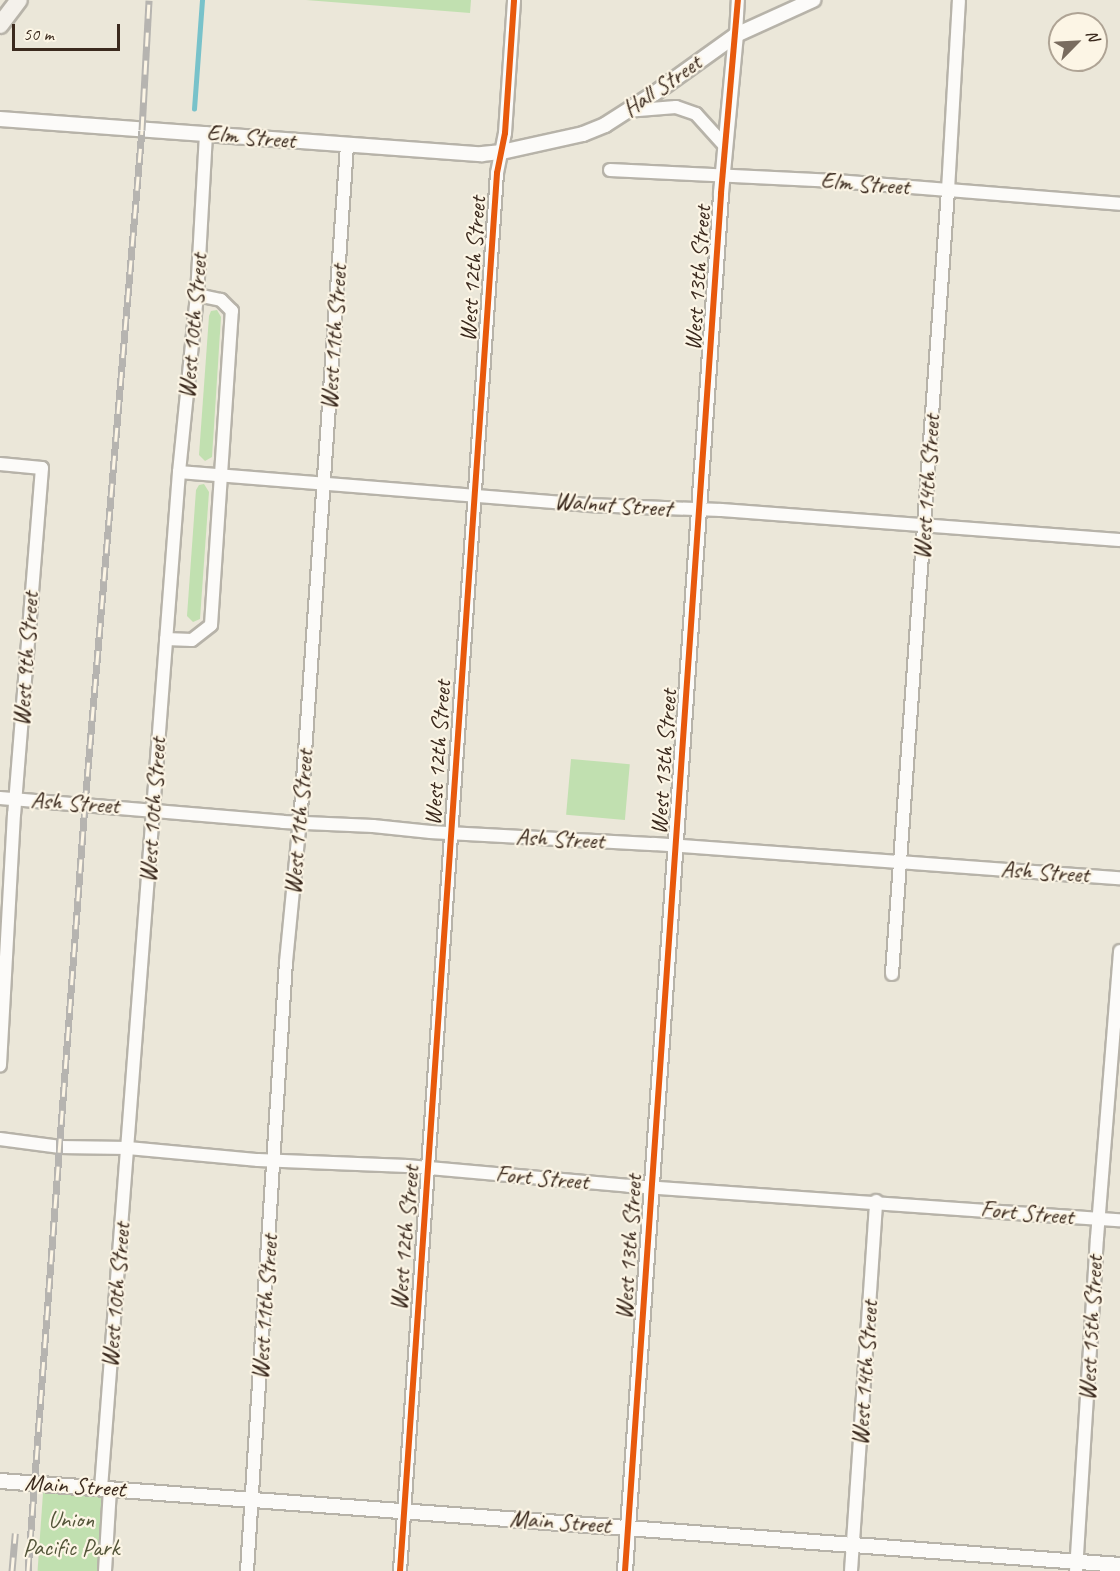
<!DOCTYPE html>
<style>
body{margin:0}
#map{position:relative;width:1120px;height:1571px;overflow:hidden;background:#ebe7d9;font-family:Caveat,sans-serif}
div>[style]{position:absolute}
.green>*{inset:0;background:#c1e0b0;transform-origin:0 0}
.stream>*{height:4.5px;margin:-2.25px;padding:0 2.25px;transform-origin:2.25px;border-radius:2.25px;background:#78c2ca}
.roads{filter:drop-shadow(2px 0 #b7b3a9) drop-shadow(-2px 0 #b7b3a9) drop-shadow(0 2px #b7b3a9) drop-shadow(0 -2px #b7b3a9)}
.minor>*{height:12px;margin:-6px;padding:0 6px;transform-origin:6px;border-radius:6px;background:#fcfbf9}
.tertiary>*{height:14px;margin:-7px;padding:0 7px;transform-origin:7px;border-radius:7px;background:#fcfbf9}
.secondary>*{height:16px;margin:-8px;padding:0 8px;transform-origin:8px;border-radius:8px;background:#f4f1eb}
.rail>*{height:7px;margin-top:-3.5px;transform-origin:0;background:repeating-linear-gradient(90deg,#fcf5e5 0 14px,#b6b4b0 0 28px);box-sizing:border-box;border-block:2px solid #b6b4b0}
.cycleway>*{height:6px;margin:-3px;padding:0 3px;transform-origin:3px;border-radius:3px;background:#e8590c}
span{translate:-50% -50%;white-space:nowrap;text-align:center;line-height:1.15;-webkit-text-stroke:4.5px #fcf5e5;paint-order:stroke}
.street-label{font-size:24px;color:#3b2a1e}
.park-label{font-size:24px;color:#54563a}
.north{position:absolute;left:1048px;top:12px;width:60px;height:60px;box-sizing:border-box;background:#fcf5e5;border:2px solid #afa495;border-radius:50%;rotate:66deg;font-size:16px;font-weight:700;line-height:24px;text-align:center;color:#3b2a1e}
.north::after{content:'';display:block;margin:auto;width:21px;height:27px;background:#796c5f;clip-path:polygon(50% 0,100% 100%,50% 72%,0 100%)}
.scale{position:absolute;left:12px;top:24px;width:108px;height:27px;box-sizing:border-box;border:3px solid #3b2a1e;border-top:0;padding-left:8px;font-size:18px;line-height:21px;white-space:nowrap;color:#3b2a1e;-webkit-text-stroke:4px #fcf5e5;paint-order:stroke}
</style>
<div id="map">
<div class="green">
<div style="clip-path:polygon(306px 0,471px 0,470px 13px)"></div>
<div style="clip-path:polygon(217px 310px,221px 317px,212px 457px,205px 461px,199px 455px,209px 316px,211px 311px)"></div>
<div style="clip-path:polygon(204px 484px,209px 492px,200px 619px,193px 622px,187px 616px,196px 490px,199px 485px)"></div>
<div style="left:571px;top:759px;width:59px;height:56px;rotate:5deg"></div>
<div style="left:43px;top:1493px;width:60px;height:78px;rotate:4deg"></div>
</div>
<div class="stream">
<div style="left:194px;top:109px;width:109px;rotate:-85.8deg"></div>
</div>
<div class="roads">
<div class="minor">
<div style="left:736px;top:35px;width:35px;rotate:-87deg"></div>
<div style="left:626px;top:111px;width:50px;rotate:-4.6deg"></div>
<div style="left:676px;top:107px;width:21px;rotate:19deg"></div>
<div style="left:696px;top:114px;width:43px;rotate:47.8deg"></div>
<div style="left:610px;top:170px;width:226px;rotate:2.8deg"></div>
<div style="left:836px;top:181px;width:285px;rotate:4.6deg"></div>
<div style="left:0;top:464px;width:42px;rotate:5.4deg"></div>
<div style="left:42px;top:468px;width:347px;rotate:94.6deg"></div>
<div style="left:14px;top:814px;width:252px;rotate:93.2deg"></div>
<div style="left:179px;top:472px;width:410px;rotate:4.6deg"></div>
<div style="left:588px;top:505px;width:133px;rotate:2.2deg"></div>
<div style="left:721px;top:510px;width:400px;rotate:4.3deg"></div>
<div style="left:166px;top:639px;width:26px;rotate:2deg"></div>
<div style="left:192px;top:640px;width:24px;rotate:-38deg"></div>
<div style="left:211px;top:625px;width:315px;rotate:-86.2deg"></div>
<div style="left:232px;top:311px;width:16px;rotate:-135deg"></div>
<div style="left:221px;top:300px;width:25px;rotate:-168deg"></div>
<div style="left:0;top:798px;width:284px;rotate:4.8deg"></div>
<div style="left:283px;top:822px;width:90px;rotate:2.5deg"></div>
<div style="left:373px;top:826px;width:58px;rotate:5.9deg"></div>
<div style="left:431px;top:832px;width:223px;rotate:3.1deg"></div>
<div style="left:654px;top:844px;width:467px;rotate:4.2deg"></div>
<div style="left:892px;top:974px;width:786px;rotate:-85.91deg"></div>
<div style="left:948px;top:190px;width:190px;rotate:-86.7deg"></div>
<div style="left:0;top:1139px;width:61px;rotate:7.6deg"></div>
<div style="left:60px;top:1147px;width:68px;rotate:0.8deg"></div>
<div style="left:128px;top:1148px;width:131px;rotate:5.3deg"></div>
<div style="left:258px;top:1160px;width:149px;rotate:2.3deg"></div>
<div style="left:407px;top:1166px;width:223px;rotate:5.1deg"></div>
<div style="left:629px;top:1186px;width:492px;rotate:4deg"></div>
<div style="left:101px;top:1488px;width:1019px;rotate:-85.61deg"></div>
<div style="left:179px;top:472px;width:178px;rotate:-84.2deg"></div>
<div style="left:197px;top:295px;width:162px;rotate:-86.8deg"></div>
<div style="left:105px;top:1571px;width:82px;rotate:-86.5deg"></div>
<div style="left:247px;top:1571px;width:610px;rotate:-86.34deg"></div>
<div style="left:286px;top:962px;width:153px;rotate:-84.4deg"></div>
<div style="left:301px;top:810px;width:667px;rotate:-86.04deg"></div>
<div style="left:400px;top:1571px;width:1401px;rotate:-86.03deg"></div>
<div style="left:497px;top:173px;width:41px;rotate:-78.7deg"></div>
<div style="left:505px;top:133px;width:133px;rotate:-86.1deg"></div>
<div style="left:851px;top:1571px;width:371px;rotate:-86.1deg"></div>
<div style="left:1076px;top:1571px;width:334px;rotate:-86.4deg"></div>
<div style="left:1097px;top:1238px;width:288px;rotate:-85.4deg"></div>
</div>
<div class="tertiary">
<div style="left:0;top:119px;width:483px;rotate:4.2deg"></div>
<div style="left:482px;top:154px;width:20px;rotate:-6deg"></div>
<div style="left:502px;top:152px;width:83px;rotate:-12.5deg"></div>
<div style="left:583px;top:134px;width:24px;rotate:-22deg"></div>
<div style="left:605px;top:125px;width:59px;rotate:-32.6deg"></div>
<div style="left:655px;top:93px;width:100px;rotate:-35.6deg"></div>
<div style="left:736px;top:35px;width:85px;rotate:-24.4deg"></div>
<div style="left:0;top:1481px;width:1123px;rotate:4.29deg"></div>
<div style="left:625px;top:1571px;width:1381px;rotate:-86.01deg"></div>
<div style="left:721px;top:193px;width:159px;rotate:-84.6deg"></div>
</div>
<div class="secondary">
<div style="left:0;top:25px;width:31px;rotate:-53deg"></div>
</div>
</div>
<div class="rail">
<div style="left:12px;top:1571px;width:38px;rotate:-85deg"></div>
<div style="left:28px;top:1571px;width:769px;rotate:-85.75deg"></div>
<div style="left:85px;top:804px;width:676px;rotate:-85.17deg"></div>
<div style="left:142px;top:130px;width:130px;rotate:-86.9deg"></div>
</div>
<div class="cycleway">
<div style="left:400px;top:1571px;width:1401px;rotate:-86.03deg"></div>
<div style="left:497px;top:173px;width:41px;rotate:-78.7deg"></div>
<div style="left:505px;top:133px;width:133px;rotate:-86.1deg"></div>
<div style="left:625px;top:1571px;width:1381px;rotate:-86.01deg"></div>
<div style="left:721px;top:193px;width:194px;rotate:-85deg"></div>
</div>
<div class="street-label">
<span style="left:662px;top:86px;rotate:-35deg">Hall Street</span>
<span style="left:251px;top:137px;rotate:5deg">Elm Street</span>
<span style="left:865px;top:184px;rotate:4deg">Elm Street</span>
<span style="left:473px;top:269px;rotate:-86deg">West 12th Street</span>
<span style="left:698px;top:278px;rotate:-86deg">West 13th Street</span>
<span style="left:193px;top:326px;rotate:-85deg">West 10th Street</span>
<span style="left:334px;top:337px;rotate:-86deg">West 11th Street</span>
<span style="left:927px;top:487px;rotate:-86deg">West 14th Street</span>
<span style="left:613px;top:505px;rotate:4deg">Walnut Street</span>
<span style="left:26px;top:659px;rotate:-86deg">West 9th Street</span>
<span style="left:438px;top:753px;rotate:-86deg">West 12th Street</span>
<span style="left:664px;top:762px;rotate:-86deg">West 13th Street</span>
<span style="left:75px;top:803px;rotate:4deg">Ash Street</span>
<span style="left:153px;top:810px;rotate:-86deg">West 10th Street</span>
<span style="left:299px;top:822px;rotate:-85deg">West 11th Street</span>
<span style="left:560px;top:839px;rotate:3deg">Ash Street</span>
<span style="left:1045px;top:872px;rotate:4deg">Ash Street</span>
<span style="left:542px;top:1178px;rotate:5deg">Fort Street</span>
<span style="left:1027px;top:1213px;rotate:5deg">Fort Street</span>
<span style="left:405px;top:1238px;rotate:-85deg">West 12th Street</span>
<span style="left:629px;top:1247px;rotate:-86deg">West 13th Street</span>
<span style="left:116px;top:1295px;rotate:-85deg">West 10th Street</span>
<span style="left:265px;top:1307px;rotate:-86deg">West 11th Street</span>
<span style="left:1091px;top:1328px;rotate:-87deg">West 15th Street</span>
<span style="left:865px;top:1373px;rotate:-86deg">West 14th Street</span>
<span style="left:75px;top:1486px;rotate:4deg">Main Street</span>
<span style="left:560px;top:1522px;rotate:4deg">Main Street</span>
</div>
<div class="park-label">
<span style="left:71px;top:1534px">Union<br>Pacific Park</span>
</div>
<div class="north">N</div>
<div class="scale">50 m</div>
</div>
